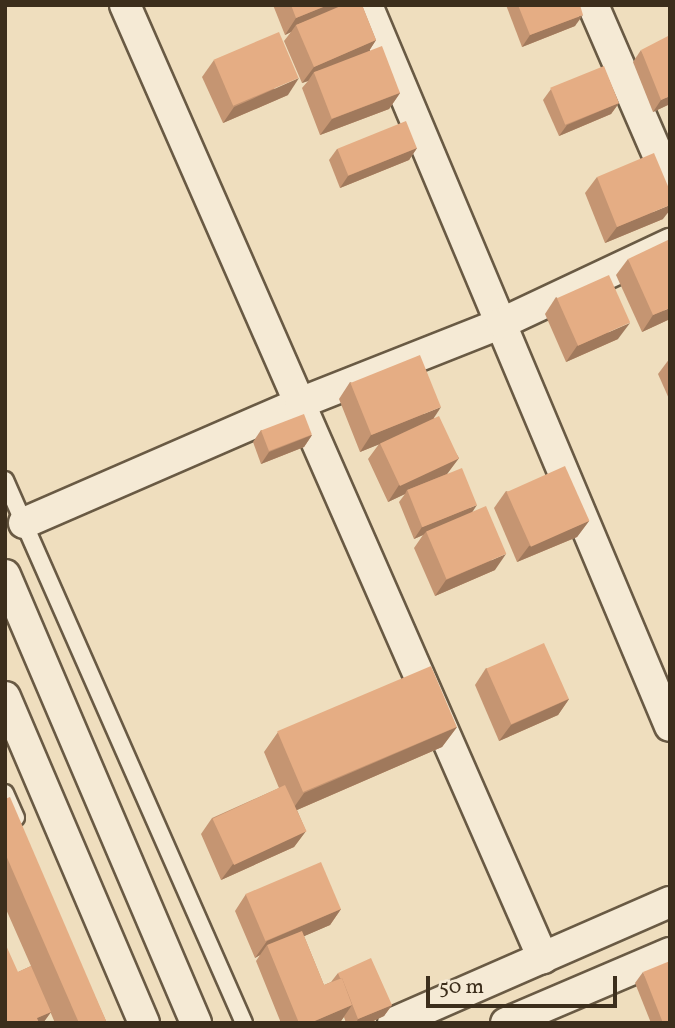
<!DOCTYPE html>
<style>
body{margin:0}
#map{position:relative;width:675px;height:1028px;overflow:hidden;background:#efdebe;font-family:Vollkorn,serif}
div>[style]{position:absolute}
.roads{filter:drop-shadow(2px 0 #695a44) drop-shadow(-2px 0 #695a44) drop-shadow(0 2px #695a44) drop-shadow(0 -2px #695a44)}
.service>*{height:16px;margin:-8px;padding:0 8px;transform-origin:8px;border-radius:8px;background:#f5ead5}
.minor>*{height:30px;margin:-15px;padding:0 15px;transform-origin:15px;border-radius:15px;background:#f5ead5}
.wall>*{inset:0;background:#c59572}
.shaded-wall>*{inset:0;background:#a0795c}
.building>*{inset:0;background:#e5ad84;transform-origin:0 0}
span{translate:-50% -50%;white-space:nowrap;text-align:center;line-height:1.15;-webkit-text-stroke:5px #f5ead5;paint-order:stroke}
.frame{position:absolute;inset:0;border:7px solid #3c2e1c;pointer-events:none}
.scale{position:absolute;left:426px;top:976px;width:191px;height:32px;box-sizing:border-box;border:4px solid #3c2e1c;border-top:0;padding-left:9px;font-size:21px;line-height:24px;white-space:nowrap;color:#3c2e1c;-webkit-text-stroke:5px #f5ead5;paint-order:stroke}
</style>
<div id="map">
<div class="roads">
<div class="service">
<div style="left:5px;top:480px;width:593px;rotate:66.24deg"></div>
<div style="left:5px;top:793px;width:27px;rotate:66deg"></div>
</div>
<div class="minor">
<div style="left:125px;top:5px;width:1041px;rotate:66.32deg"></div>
<div style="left:367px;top:5px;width:782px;rotate:67.21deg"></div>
<div style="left:593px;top:5px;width:194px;rotate:66.6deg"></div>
<div style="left:24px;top:523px;width:301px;rotate:-23.5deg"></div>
<div style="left:300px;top:403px;width:217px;rotate:-21.6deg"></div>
<div style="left:502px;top:323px;width:186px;rotate:-25.2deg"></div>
<div style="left:5px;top:575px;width:487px;rotate:66.9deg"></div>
<div style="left:5px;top:697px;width:354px;rotate:66.9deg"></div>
<div style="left:393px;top:1023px;width:302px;rotate:-23.6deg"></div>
<div style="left:506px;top:1023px;width:178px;rotate:-23.1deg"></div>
</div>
</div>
<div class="wall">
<div style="clip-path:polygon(273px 5px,362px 5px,376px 40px,369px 51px,400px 93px,389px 109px,320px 135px,302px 88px,308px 81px,302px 83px,284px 41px,291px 32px,285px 35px)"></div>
<div style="clip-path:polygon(506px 5px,580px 5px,575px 26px,522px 47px)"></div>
<div style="clip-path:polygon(641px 50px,670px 104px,653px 112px,633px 62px)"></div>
<div style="clip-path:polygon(214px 60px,288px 95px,223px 123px,202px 77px)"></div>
<div style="clip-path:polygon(551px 89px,619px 103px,611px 114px,559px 136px,543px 100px)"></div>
<div style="clip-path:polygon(417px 148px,409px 160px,340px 188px,329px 160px,337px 149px)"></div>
<div style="clip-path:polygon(597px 177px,663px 219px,605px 243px,585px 193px)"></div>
<div style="clip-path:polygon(628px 259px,670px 319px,642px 332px,616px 275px)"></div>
<div style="clip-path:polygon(556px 297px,618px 339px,566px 362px,545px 314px)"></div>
<div style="clip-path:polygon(670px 358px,670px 401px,658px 374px)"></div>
<div style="clip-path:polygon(350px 382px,434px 418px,459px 458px,447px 474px,472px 511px,495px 570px,435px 596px,414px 548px,423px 535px,414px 539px,399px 502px,405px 494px,388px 502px,368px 459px,379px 444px,360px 452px,339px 399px)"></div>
<div style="clip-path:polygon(261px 430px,312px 435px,304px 447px,261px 464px,253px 442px)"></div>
<div style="clip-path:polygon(506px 491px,589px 521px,577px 537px,517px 562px,494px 508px)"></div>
<div style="clip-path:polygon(486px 668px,569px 699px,558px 715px,499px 741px,475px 685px)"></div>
<div style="clip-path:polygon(457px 727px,442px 747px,297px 810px,306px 831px,294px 847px,221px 880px,201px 834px,212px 818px,279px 788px,264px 752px,278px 732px)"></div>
<div style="clip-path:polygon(5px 799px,107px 1023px,55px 1023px,39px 985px,51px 1012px,43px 1023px,5px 1023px,18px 972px,31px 966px,5px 907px)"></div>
<div style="clip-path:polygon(246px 894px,341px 909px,330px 925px,304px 936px,324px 985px,331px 982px,338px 973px,392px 1005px,384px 1016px,369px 1023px,346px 1023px,344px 1017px,341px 1021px,338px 1023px,281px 1023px,256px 961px,260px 955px,255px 958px,235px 911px)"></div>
<div style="clip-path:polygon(643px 972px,670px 1023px,651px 1023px,635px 983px)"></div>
</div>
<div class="shaded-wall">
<div style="clip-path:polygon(328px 5px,349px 5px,296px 25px,291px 32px,285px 35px,296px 18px)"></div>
<div style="clip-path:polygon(583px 15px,575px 26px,522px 47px,530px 35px)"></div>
<div style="clip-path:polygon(376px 40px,365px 57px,314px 72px,308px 81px,302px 83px,314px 67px)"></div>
<div style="clip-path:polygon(299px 78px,288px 95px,223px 123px,234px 107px)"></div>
<div style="clip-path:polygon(400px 93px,389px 109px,320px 135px,332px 119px)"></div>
<div style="clip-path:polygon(670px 96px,670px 104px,653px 112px,661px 100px)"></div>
<div style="clip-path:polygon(619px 103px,611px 114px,559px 136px,567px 125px)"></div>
<div style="clip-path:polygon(417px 148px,409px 160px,340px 188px,348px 176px)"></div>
<div style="clip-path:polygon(670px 205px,670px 210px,663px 219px,605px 243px,617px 227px)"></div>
<div style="clip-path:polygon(670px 308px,670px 319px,642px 332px,653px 315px)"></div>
<div style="clip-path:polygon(630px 323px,618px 339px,566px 362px,577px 346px)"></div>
<div style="clip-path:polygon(441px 407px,430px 424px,360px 452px,371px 435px)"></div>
<div style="clip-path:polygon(312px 435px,304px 447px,261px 464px,269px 452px)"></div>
<div style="clip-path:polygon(459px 458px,447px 474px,407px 490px,405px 494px,388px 502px,399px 485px)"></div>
<div style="clip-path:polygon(477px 505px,469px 517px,426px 532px,423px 535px,414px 539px,422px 527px)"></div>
<div style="clip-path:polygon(589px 521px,577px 537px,517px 562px,529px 546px)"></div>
<div style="clip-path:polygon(506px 554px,495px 570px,435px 596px,446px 580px)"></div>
<div style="clip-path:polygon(569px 699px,558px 715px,499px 741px,511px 725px)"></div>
<div style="clip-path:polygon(457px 727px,442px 747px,290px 813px,304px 793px)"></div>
<div style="clip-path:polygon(306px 831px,294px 847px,221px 880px,233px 864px)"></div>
<div style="clip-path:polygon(341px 909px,330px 925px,270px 951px,267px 945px,260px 955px,255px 958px,267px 941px)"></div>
<div style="clip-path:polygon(352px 1005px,341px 1021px,338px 1023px,310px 1023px)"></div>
<div style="clip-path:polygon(392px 1005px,384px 1016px,369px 1023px,356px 1023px,358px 1019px)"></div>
<div style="clip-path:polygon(51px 1012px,43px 1023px,34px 1023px,37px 1018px)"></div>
</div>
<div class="building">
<div style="clip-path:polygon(291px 5px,328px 5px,296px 18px)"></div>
<div style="clip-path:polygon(343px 5px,362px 5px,376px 40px,314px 67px,296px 25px)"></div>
<div style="clip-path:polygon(518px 5px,580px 5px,583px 15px,530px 35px)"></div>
<div style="left:279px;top:32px;width:50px;height:71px;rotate:67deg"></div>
<div style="clip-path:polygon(670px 35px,670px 96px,661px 100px,641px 50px)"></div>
<div style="left:382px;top:46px;width:50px;height:73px;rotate:69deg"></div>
<div style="left:604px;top:66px;width:40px;height:58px;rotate:68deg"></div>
<div style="left:406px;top:121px;width:29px;height:74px;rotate:68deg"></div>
<div style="clip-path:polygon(654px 153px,670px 191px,670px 205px,617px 227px,597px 177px)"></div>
<div style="clip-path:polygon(670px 239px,670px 308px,653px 315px,628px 259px)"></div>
<div style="left:609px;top:275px;width:52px;height:57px;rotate:66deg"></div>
<div style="left:420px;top:355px;width:56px;height:75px;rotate:68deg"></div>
<div style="left:304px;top:414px;width:22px;height:46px;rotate:69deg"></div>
<div style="left:439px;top:416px;width:47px;height:65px;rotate:65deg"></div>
<div style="left:565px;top:466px;width:60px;height:64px;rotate:66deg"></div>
<div style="left:462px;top:468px;width:40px;height:59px;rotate:68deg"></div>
<div style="left:486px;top:506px;width:52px;height:65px;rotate:67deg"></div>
<div style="left:544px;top:643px;width:61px;height:63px;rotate:66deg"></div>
<div style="left:431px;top:666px;width:66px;height:167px;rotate:67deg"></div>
<div style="left:285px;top:785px;width:51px;height:80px;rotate:65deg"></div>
<div style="clip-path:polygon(10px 797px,107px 1023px,79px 1023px,5px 853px,5px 799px)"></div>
<div style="left:321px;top:862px;width:51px;height:82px;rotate:67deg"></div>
<div style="clip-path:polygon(302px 931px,324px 985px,342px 978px,352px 1005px,310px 1023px,299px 1023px,267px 945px)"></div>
<div style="clip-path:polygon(5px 943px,18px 972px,31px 966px,51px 1012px,37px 1018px,39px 1023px,5px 1023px)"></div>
<div style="clip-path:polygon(371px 958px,392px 1005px,358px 1019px,342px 978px,340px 978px,338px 973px)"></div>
<div style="clip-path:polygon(670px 961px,670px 1023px,663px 1023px,643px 972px)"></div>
</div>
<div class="frame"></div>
<div class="scale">50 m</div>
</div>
